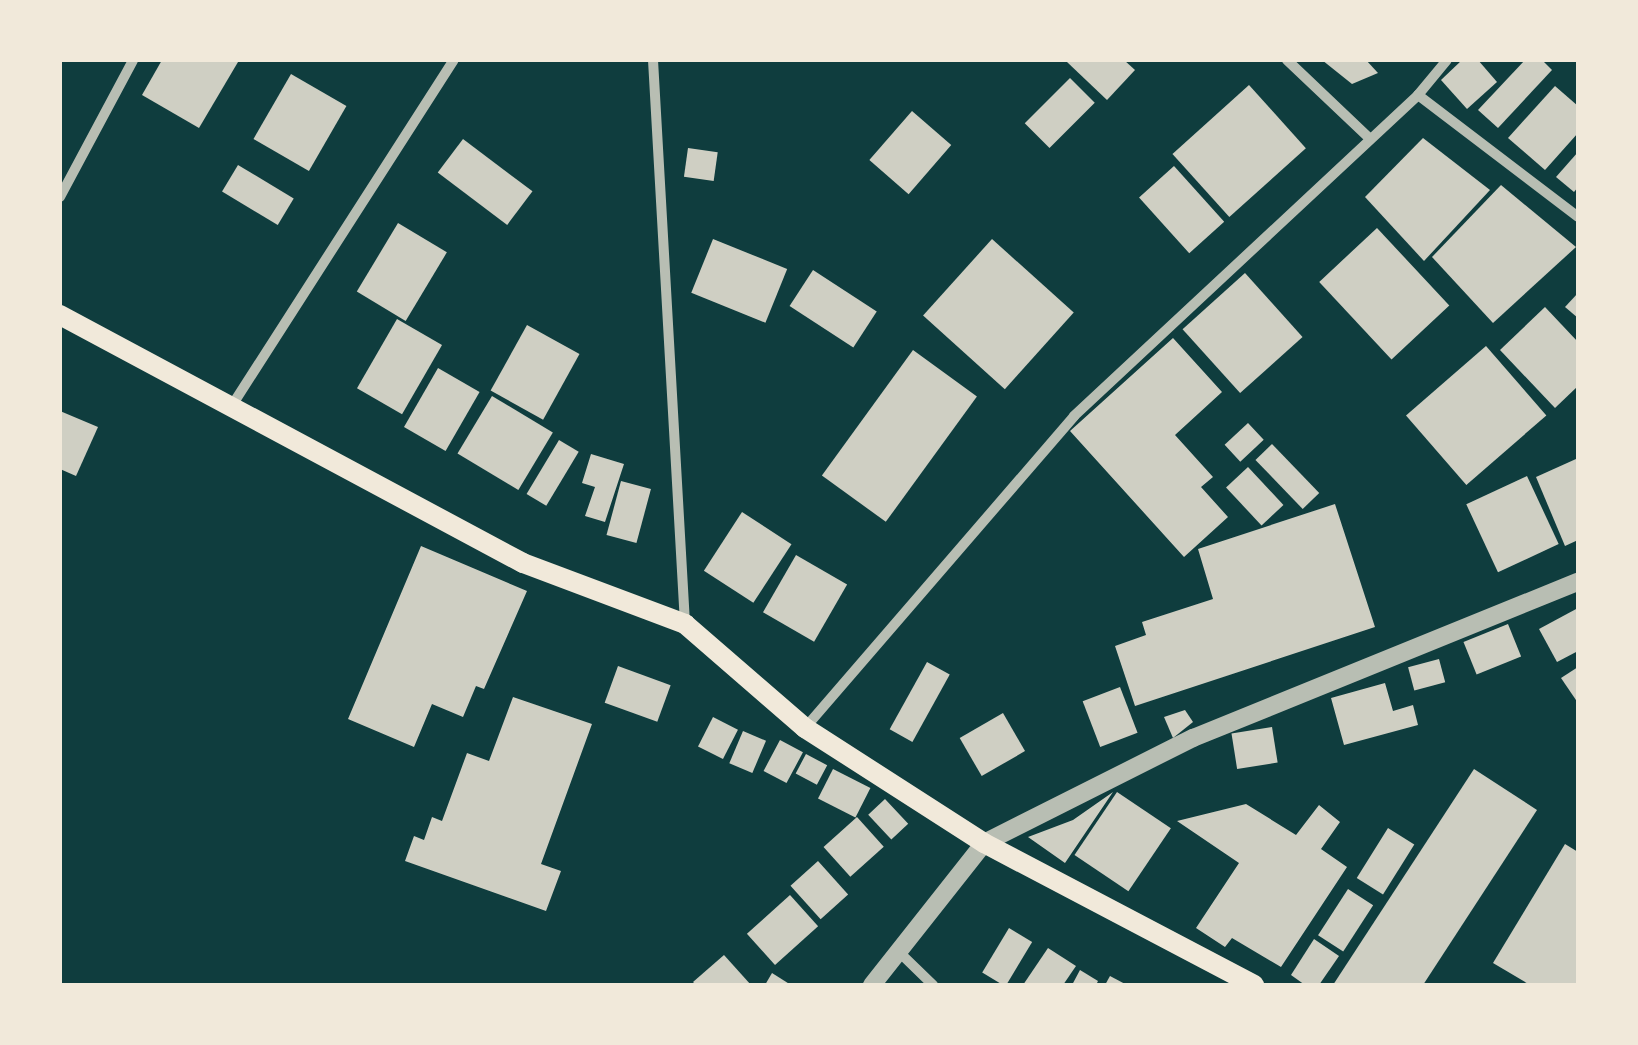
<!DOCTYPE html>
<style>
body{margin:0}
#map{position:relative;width:1638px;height:1045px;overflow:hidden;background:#0f3d3e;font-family:Barlow,sans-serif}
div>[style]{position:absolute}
.building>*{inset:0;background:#cfcfc3;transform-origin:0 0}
.minor>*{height:10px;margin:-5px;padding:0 5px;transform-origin:5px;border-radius:5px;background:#b8beb3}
.tertiary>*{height:18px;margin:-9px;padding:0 9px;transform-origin:9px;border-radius:9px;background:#b8beb3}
.secondary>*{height:20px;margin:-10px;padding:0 10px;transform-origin:10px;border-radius:10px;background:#f1e9da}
span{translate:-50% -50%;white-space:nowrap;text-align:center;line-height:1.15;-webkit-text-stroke:8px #f1e9da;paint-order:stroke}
.frame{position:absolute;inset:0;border:62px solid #f1e9da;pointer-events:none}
</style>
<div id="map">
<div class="building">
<div style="clip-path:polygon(162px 60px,238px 62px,199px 128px,142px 95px)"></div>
<div style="clip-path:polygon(1124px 60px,1135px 70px,1107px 100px,1067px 62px)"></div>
<div style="clip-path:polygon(1322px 60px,1366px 60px,1378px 73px,1352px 84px)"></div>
<div style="clip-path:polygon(1462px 60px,1478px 60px,1497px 82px,1467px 109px,1441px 80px)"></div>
<div style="clip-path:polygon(1525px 60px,1542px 60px,1552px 70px,1498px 128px,1478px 110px)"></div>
<div style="left:291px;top:74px;width:64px;height:75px;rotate:30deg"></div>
<div style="left:1070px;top:78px;width:35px;height:64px;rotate:45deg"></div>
<div style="left:1249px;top:85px;width:85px;height:103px;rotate:48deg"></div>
<div style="clip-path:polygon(1555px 86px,1578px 106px,1578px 133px,1545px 170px,1508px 138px)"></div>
<div style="left:912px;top:111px;width:52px;height:65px;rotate:41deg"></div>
<div style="clip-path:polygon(1423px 138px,1490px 190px,1424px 261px,1365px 197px)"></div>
<div style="left:463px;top:139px;width:87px;height:42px;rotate:37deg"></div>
<div style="left:688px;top:148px;width:30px;height:29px;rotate:8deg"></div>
<div style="clip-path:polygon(1578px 152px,1578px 187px,1574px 192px,1556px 177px)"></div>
<div style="left:238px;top:165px;width:65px;height:31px;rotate:31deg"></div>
<div style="left:1174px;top:166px;width:75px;height:47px;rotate:48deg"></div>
<div style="clip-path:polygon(1501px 185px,1576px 247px,1493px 323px,1432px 257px)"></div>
<div style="left:398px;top:223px;width:57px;height:80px;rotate:31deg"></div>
<div style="left:1377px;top:228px;width:106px;height:79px;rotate:47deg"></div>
<div style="left:713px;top:239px;width:80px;height:58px;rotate:22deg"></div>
<div style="left:992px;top:239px;width:110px;height:103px;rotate:42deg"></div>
<div style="left:813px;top:270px;width:76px;height:43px;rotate:33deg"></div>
<div style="left:1245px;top:273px;width:86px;height:84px;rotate:48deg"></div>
<div style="clip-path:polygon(1578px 293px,1578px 318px,1565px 307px)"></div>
<div style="clip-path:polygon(1545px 307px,1578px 342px,1578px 386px,1555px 408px,1500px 350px)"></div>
<div style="left:397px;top:319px;width:52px;height:80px;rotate:30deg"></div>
<div style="left:527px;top:325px;width:60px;height:75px;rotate:29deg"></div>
<div style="clip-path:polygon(1173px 338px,1222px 392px,1175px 435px,1213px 477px,1201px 487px,1228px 517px,1184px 557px,1070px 431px)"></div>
<div style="left:1486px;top:346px;width:92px;height:106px;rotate:49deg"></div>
<div style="left:913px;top:350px;width:79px;height:155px;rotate:36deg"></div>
<div style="left:438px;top:368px;width:48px;height:68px;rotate:30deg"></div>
<div style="left:492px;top:396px;width:71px;height:67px;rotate:31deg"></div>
<div style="clip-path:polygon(60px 411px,98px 427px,76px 476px,60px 469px)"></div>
<div style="left:1248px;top:423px;width:23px;height:32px;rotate:47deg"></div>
<div style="left:559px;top:440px;width:23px;height:63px;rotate:31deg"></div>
<div style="left:1272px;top:444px;width:68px;height:23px;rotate:46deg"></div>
<div style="clip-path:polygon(591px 454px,624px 464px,605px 522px,585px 516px,595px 487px,582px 483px)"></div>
<div style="clip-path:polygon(1576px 459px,1578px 540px,1565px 546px,1536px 477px)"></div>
<div style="left:1248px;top:467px;width:52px;height:30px;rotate:47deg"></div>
<div style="left:1527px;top:476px;width:75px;height:67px;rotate:65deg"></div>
<div style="left:621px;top:481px;width:31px;height:56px;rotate:15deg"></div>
<div style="clip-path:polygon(1335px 504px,1375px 627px,1135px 706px,1115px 646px,1146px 635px,1142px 622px,1213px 599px,1198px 549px)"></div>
<div style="left:742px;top:512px;width:59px;height:70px;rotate:33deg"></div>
<div style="clip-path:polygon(421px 546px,527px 591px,484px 689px,476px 686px,463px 717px,432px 704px,414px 747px,348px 719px)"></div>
<div style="left:796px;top:555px;width:59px;height:66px;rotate:30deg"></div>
<div style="clip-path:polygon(1578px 608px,1578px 651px,1557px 662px,1539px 629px)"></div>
<div style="left:1508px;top:624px;width:35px;height:48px;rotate:68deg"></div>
<div style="left:1439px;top:659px;width:24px;height:32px;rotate:75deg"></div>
<div style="left:927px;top:662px;width:26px;height:77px;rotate:29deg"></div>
<div style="left:618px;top:666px;width:56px;height:39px;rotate:20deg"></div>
<div style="clip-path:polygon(1578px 667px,1578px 703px,1561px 678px)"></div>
<div style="clip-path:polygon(1385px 683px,1393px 711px,1413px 705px,1418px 725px,1344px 745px,1331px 698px)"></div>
<div style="left:1120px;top:687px;width:49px;height:40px;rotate:69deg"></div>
<div style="clip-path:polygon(513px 697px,592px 724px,541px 864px,561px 871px,546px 911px,405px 861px,414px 836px,424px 840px,432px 817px,442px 821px,467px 753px,489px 761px)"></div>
<div style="clip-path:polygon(1185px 710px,1193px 722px,1173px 738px,1164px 717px)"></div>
<div style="left:1003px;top:713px;width:44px;height:50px;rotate:60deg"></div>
<div style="left:713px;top:717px;width:28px;height:33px;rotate:27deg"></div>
<div style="left:1272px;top:727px;width:36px;height:41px;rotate:81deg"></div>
<div style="left:743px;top:731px;width:25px;height:35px;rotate:23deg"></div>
<div style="left:780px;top:740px;width:26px;height:35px;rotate:28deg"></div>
<div style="left:806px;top:754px;width:24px;height:22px;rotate:28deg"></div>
<div style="left:833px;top:769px;width:42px;height:33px;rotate:27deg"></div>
<div style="clip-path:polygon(1474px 769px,1537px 810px,1423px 985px,1333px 985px)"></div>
<div style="clip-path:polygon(1113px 792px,1065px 863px,1028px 837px,1073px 820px)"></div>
<div style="left:1117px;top:792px;width:65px;height:76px;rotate:34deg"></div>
<div style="left:885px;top:799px;width:34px;height:23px;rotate:47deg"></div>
<div style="clip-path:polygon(1246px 804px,1296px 835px,1319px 805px,1340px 822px,1321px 849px,1347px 867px,1281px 967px,1232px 938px,1225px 947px,1196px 928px,1239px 863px,1177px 821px)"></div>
<div style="left:857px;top:817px;width:40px;height:45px;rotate:48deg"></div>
<div style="left:1388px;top:828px;width:31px;height:59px;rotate:32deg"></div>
<div style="clip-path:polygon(1565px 844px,1578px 852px,1578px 985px,1530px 985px,1493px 963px)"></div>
<div style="left:818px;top:861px;width:45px;height:37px;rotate:48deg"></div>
<div style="left:1348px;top:889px;width:30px;height:55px;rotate:33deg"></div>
<div style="left:790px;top:895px;width:42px;height:58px;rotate:48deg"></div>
<div style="left:1009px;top:928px;width:27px;height:52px;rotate:31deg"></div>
<div style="clip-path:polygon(1314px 939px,1339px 956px,1319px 985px,1305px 985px,1291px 975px)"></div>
<div style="clip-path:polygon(1048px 948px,1076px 966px,1063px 985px,1023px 985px)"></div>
<div style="clip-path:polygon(724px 955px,751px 985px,696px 985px,693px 982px)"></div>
<div style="clip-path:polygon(1080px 970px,1098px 981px,1096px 985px,1072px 985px)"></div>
<div style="clip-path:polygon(772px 973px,791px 985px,765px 985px)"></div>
<div style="clip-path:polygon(1110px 976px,1127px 985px,1105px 985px)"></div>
</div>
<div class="minor">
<div style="left:653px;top:60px;width:564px;rotate:86.75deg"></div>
<div style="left:1287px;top:60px;width:112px;rotate:43.5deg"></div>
<div style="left:1418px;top:95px;width:201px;rotate:37.3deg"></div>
<div style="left:60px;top:197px;width:155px;rotate:-61.9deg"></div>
<div style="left:231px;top:407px;width:412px;rotate:-57.3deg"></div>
<div style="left:805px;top:728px;width:412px;rotate:-49.2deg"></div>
<div style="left:1074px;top:416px;width:471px;rotate:-43deg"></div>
<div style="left:1418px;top:95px;width:45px;rotate:-50.4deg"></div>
<div style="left:898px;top:951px;width:49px;rotate:44.2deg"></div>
</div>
<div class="tertiary">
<div style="left:872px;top:985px;width:181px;rotate:-51.7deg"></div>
<div style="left:984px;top:843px;width:234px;rotate:-26.7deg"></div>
<div style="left:1193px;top:738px;width:415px;rotate:-22.1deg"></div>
</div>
<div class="secondary">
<div style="left:60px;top:315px;width:525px;rotate:28.18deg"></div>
<div style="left:523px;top:563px;width:173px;rotate:20.6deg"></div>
<div style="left:685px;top:624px;width:159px;rotate:40.9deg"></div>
<div style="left:805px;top:728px;width:213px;rotate:32.7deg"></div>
<div style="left:984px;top:843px;width:305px;rotate:27.7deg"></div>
</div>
<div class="frame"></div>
</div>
